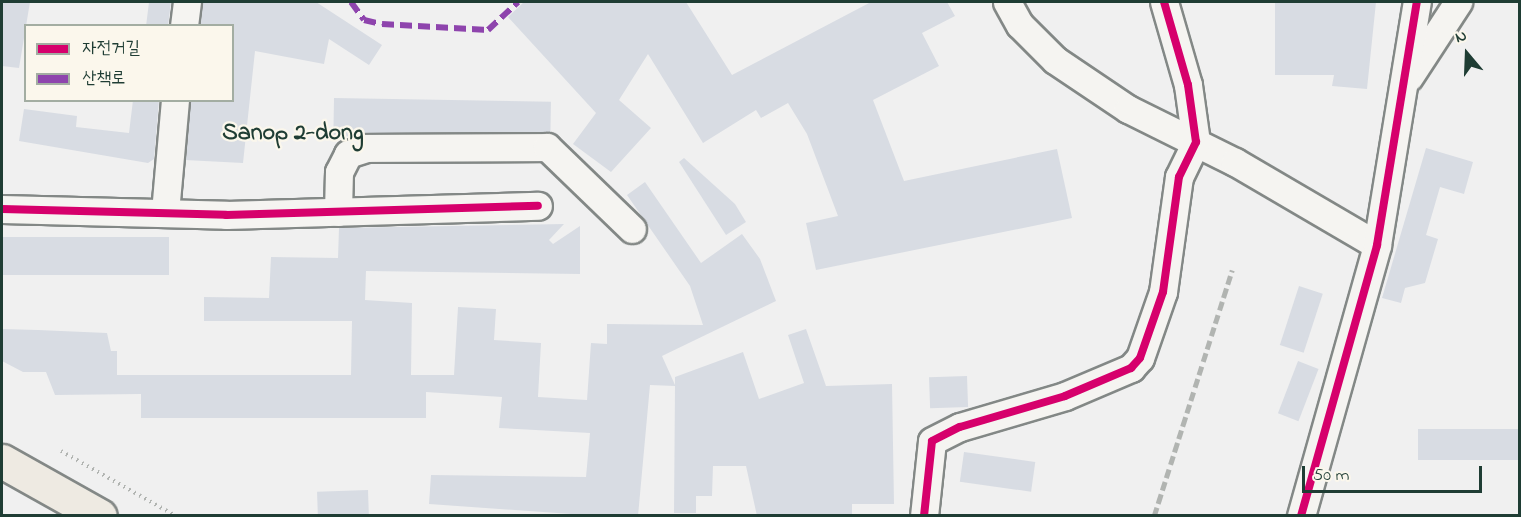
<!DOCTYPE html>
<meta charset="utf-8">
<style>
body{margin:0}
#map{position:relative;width:1521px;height:517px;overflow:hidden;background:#f0f0f0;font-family:"Indie Flower","Poor Story",sans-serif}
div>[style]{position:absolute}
.building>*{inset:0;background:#d8dce3;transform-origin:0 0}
.path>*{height:4px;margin-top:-2px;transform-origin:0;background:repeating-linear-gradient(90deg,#b1b4b1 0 1.5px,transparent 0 6px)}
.roads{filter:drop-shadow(2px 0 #838886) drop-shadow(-2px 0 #838886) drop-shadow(0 2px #838886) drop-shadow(0 -2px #838886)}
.minor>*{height:27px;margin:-13.5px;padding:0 13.5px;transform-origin:13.5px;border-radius:13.5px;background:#f5f4f1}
.major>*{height:33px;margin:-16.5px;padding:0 16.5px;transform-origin:16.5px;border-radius:16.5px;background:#eeeae2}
.rail>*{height:4.5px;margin-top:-2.25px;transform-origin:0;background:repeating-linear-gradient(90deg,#b1b4b1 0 9px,transparent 0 13.5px)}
.quiet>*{height:6px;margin-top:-3px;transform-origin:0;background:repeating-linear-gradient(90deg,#8e44ad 0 12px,transparent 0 18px)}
.cycleway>*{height:8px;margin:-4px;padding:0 4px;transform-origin:4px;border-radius:4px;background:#d6006c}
span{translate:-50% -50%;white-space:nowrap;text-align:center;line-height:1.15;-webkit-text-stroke:4.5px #fbf7ec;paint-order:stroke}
.quarter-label{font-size:24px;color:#1f3d34;font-weight:700}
.frame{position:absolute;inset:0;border:3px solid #1f3d34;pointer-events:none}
.legend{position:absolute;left:24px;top:24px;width:210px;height:78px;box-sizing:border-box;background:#fbf7ec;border:2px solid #a3ada2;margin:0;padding:8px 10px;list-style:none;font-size:18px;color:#1f3d34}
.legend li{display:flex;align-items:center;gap:12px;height:30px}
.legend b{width:30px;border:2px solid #a3ada2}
.north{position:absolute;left:1437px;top:24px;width:60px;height:60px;-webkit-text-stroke:4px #fbf7ec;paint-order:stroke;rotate:341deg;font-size:16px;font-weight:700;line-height:24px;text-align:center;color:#1f3d34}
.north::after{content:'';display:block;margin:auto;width:21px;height:27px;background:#1f3d34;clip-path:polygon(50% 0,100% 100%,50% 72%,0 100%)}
.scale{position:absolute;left:1302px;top:466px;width:180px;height:27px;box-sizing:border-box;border:3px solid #1f3d34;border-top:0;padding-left:8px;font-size:18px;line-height:21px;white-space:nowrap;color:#1f3d34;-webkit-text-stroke:4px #fbf7ec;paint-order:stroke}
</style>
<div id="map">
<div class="building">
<div style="clip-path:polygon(2px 2px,30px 2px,19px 68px,2px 66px)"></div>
<div style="clip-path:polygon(149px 2px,171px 2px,168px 26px,146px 26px)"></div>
<div style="clip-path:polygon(202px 2px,316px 2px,382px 45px,369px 65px,329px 39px,324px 64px,255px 51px,243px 163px,185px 160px,191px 100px,232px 100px,232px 26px,200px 26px)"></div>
<div style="clip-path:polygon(524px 2px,686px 2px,732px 75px,871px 2px,947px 2px,955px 16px,922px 33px,939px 66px,873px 100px,904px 181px,1057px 149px,1072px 218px,816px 270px,806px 223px,838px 216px,807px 134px,788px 103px,761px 118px,756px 110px,703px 143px,648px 54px,619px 100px,651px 128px,611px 172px,573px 144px,596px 113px,508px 17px)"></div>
<div style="clip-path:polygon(1275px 2px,1376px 2px,1367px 89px,1332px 86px,1334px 75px,1275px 75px)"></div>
<div style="left:334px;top:98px;width:217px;height:38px;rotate:1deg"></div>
<div style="clip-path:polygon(133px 100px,159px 100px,154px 159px,148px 163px,19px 141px,24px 109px,77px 116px,76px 127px,129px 133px)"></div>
<div style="clip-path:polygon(1426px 148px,1473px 162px,1464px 194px,1440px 187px,1426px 235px,1438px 239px,1425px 283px,1405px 288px,1401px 303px,1382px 298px)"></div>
<div style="clip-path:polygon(684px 158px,735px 204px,746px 222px,726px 235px,679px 162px)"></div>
<div style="clip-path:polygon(645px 182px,701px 263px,742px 234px,760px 259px,776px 301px,662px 356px,675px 385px,675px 377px,743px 352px,759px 399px,804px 383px,788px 335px,806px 329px,826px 386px,892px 384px,894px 504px,852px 504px,852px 516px,757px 516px,746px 466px,713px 466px,712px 496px,696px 496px,696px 513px,674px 513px,675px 386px,650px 385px,638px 516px,599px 516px,429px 504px,431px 475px,586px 477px,590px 433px,499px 428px,502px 397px,426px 392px,426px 418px,141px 418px,141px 394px,55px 395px,46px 372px,23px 372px,2px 361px,2px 329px,38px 330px,107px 333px,111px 351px,117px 351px,117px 375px,351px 375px,352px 321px,204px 321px,204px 297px,269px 298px,271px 257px,338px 258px,339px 228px,564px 224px,549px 240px,553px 244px,580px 226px,580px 274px,366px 271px,365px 300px,412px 303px,411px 375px,454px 375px,458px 307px,496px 309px,494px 340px,541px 343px,538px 397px,587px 400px,591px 343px,607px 344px,607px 324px,703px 325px,690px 286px,627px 195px)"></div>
<div style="left:2px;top:237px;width:167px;height:38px"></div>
<div style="left:1299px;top:286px;width:25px;height:62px;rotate:18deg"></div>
<div style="left:1298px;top:361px;width:22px;height:56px;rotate:21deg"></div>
<div style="left:967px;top:376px;width:31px;height:38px;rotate:88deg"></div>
<div style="left:1520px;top:429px;width:31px;height:102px;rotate:90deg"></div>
<div style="left:964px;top:452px;width:72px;height:30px;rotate:8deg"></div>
<div style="left:368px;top:490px;width:26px;height:51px;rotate:88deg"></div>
</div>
<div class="path">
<div style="left:61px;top:451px;width:132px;rotate:29.5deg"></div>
</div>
<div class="roads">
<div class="minor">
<div style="left:1007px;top:2px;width:26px;rotate:61deg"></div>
<div style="left:1020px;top:25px;width:49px;rotate:45deg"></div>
<div style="left:1055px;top:60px;width:88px;rotate:33.9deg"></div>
<div style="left:1128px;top:109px;width:119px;rotate:26.4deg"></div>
<div style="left:1235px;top:162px;width:164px;rotate:30.3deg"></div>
<div style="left:184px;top:26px;width:24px;rotate:-83deg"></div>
<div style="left:1409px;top:77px;width:90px;rotate:-56.8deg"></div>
<div style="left:2px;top:209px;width:224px;rotate:1.5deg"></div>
<div style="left:226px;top:215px;width:312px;rotate:-1.7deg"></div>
<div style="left:165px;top:212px;width:112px;rotate:-84.9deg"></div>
<div style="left:338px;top:212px;width:40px;rotate:-88.6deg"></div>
<div style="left:339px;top:172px;width:20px;rotate:-63deg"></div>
<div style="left:348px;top:154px;width:19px;rotate:-18deg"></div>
<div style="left:366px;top:148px;width:181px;rotate:-0.3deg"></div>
<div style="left:547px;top:147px;width:118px;rotate:44deg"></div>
<div style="left:924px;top:516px;width:75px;rotate:-83.9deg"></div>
<div style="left:932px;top:441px;width:31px;rotate:-27deg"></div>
<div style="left:960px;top:427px;width:109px;rotate:-16.4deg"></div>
<div style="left:1065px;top:396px;width:72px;rotate:-23deg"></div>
<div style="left:1131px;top:368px;width:13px;rotate:-48deg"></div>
<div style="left:1140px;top:358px;width:70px;rotate:-70.8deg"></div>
<div style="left:1163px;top:292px;width:116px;rotate:-82.1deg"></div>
<div style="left:1179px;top:177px;width:39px;rotate:-64deg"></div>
<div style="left:1196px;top:142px;width:58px;rotate:-98deg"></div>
<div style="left:1188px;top:85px;width:86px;rotate:-106.1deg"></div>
<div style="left:1301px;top:516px;width:281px;rotate:-74.3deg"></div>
<div style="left:1377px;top:245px;width:246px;rotate:-80.7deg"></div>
</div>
<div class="major">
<div style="left:2px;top:461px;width:112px;rotate:29.3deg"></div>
</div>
</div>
<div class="rail">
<div style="left:1154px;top:516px;width:258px;rotate:-72.4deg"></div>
</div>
<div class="quiet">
<div style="left:351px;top:2px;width:22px;rotate:54deg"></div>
<div style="left:364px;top:20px;width:18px;rotate:13deg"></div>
<div style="left:382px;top:24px;width:106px;rotate:3.2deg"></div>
<div style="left:488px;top:30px;width:41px;rotate:-43deg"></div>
</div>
<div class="cycleway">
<div style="left:2px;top:209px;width:224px;rotate:1.5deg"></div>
<div style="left:226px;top:215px;width:312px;rotate:-1.7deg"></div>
<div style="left:924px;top:516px;width:75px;rotate:-83.9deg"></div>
<div style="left:932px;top:441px;width:31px;rotate:-27deg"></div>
<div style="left:960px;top:427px;width:109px;rotate:-16.4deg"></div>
<div style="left:1065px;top:396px;width:72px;rotate:-23deg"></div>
<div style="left:1131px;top:368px;width:13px;rotate:-48deg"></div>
<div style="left:1140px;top:358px;width:70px;rotate:-70.8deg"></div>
<div style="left:1163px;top:292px;width:116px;rotate:-82.1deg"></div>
<div style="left:1179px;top:177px;width:39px;rotate:-64deg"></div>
<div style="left:1196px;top:142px;width:58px;rotate:-98deg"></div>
<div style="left:1188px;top:85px;width:86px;rotate:-106.1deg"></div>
<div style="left:1301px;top:516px;width:281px;rotate:-74.3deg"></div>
<div style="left:1377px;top:245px;width:246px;rotate:-80.7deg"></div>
</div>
<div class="quarter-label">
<span style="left:293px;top:134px">Sanop 2-dong</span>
</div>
<div class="frame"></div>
<ul class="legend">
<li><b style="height:8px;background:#d6006c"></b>자전거길</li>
<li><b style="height:8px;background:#8e44ad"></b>산책로</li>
</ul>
<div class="north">N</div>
<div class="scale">50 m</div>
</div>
